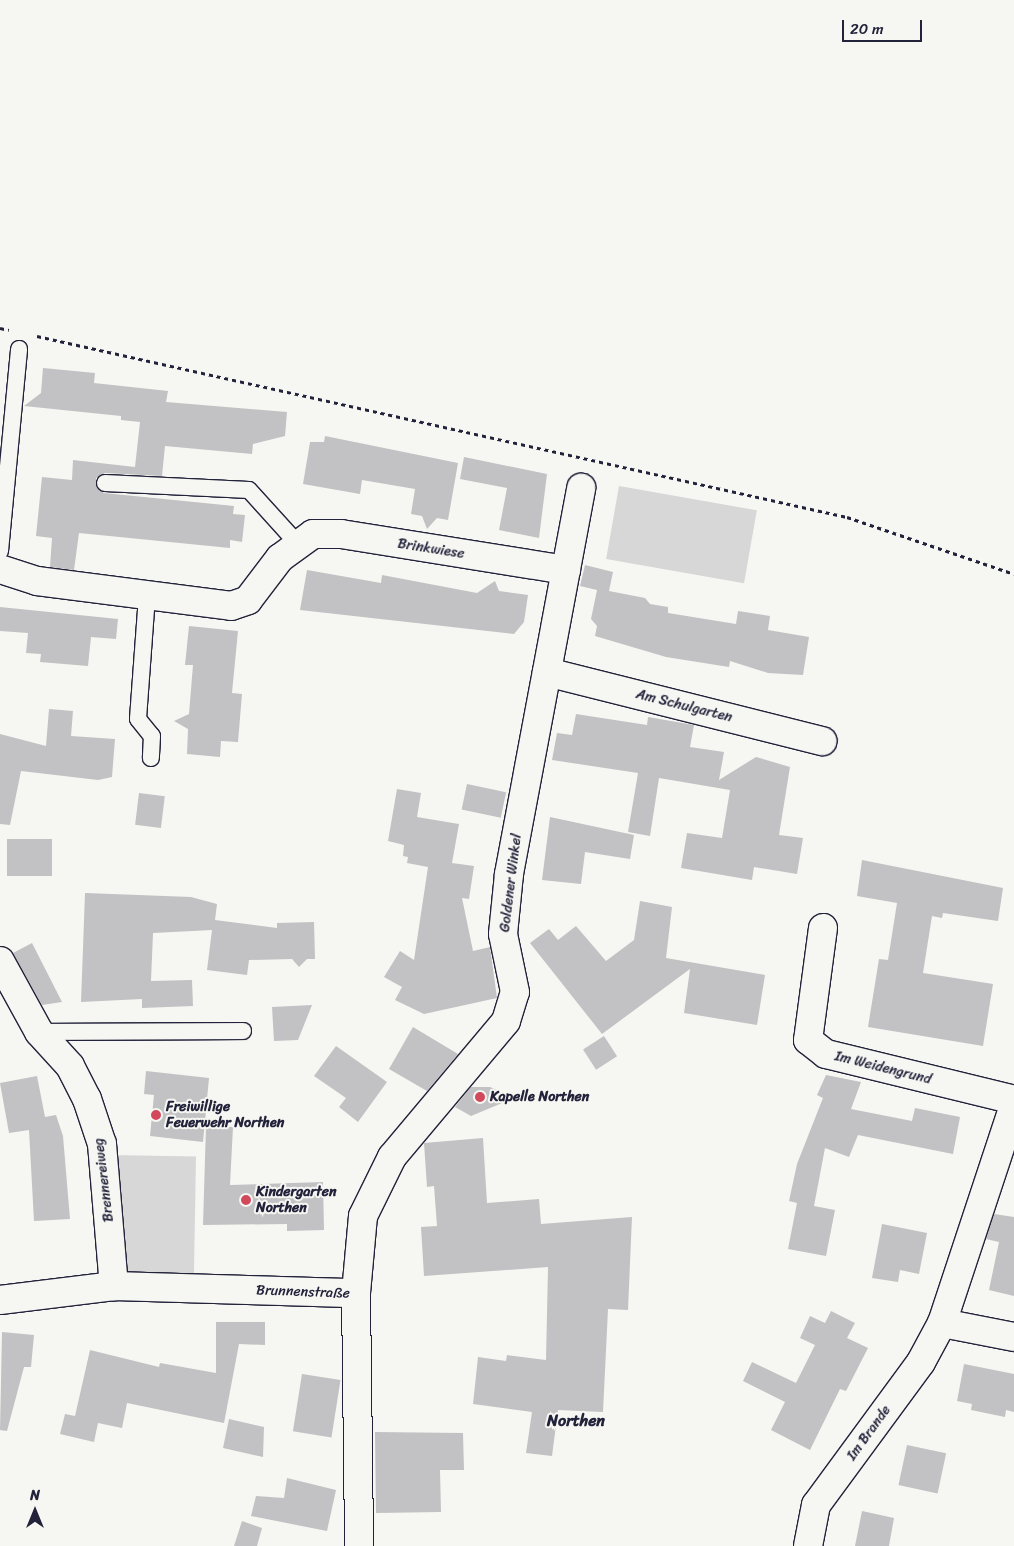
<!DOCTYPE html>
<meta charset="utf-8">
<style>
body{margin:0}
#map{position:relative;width:1014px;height:1546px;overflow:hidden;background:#f6f6f2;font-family:Sriracha,sans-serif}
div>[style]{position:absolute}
.green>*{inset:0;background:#d7d7d7;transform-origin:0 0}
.building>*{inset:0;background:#c2c2c4;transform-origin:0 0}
.path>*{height:3px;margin-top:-1.5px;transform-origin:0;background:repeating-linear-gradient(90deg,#22223b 0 4px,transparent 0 8px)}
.roads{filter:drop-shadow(1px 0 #22223b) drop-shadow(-1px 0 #22223b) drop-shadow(0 1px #22223b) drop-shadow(0 -1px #22223b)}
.service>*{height:16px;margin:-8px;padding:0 8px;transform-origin:8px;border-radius:8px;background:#f6f6f2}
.minor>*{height:28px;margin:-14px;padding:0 14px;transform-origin:14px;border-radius:14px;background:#f6f6f2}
.dots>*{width:14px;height:14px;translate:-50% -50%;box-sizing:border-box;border:2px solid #f6f6f2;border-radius:50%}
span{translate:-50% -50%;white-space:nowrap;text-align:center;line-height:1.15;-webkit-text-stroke:4px #f6f6f2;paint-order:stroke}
.street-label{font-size:14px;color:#22223b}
.poi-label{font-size:14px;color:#22223b;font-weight:700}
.left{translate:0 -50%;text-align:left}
.quarter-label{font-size:16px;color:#22223b;font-weight:700}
.north{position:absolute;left:10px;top:1486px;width:50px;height:50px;-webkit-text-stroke:4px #f6f6f2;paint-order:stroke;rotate:0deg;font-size:14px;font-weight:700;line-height:20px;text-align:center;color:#22223b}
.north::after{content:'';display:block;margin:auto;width:18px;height:22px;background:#22223b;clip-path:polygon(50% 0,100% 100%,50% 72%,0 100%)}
.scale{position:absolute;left:842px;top:20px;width:80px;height:22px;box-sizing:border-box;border:2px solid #22223b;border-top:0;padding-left:6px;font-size:15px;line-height:18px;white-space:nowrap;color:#22223b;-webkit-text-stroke:4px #f6f6f2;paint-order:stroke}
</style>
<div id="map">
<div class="green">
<div style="left:619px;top:486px;width:140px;height:74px;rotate:10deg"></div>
<div style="left:110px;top:1155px;width:86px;height:121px;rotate:1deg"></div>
</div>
<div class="building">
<div style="clip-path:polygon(43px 368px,95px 373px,94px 383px,168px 391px,166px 402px,287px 412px,285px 436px,253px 444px,252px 454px,165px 446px,162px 476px,105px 473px,96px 478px,96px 487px,104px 493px,234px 506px,233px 514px,245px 515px,242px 542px,230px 540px,230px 548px,79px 533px,74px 570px,50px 567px,52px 538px,36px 536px,42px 477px,72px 480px,73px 460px,135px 467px,140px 422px,121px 420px,121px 416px,24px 406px,41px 393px)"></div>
<div style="clip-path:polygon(325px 436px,458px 463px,448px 520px,437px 518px,427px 529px,422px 516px,411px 514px,415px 489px,362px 480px,360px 494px,303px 484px,310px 442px,324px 442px)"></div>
<div style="clip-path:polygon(464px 457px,547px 474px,539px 538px,499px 530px,507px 488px,460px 479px)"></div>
<div style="clip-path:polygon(585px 565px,613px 572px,609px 591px,645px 598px,650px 604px,668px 607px,668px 613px,736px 624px,738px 611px,770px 616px,768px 630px,809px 637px,803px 675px,768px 673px,730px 661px,729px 667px,666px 657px,595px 636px,597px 626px,591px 619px,597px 590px,580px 586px)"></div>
<div style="clip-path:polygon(307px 570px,381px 583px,382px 575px,477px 593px,495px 581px,499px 591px,528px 595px,524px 622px,514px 634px,300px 610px)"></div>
<div style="clip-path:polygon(0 607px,118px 619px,116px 639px,91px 637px,88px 666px,40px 662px,41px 654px,26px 653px,28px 633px,0 631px)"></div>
<div style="clip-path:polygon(189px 626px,238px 631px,232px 693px,242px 694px,238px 742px,221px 741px,220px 757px,187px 754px,188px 729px,174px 721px,189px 714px,193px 665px,185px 665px)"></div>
<div style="clip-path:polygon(49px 709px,73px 711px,71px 736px,115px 739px,112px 777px,98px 780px,21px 771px,10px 825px,0 824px,0 734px,46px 746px)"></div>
<div style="clip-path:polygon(576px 714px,647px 725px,648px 717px,694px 725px,690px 747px,724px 752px,719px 780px,756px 757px,790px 767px,779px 835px,803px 838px,797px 874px,754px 867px,752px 880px,681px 868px,687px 833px,722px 838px,730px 790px,659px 778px,650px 836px,628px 832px,638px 773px,552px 760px,557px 733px,572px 735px)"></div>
<div style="left:467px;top:784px;width:40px;height:26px;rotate:12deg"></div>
<div style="clip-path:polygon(397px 789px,421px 793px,417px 817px,459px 824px,452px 863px,474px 866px,469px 899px,462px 898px,473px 951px,490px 947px,497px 998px,424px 1014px,395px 1000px,402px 987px,384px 977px,400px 951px,414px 960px,428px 867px,407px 863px,408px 857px,403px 856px,404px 845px,388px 841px)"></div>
<div style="left:139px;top:793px;width:26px;height:32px;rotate:7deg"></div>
<div style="clip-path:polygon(550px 817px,634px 835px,630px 859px,585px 852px,581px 884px,542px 880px)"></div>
<div style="left:7px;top:839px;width:45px;height:37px"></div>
<div style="clip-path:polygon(862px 860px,1003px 888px,998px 921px,943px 913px,942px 918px,932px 916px,923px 973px,993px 984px,983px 1046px,868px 1027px,879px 959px,888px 960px,897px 903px,857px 896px)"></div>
<div style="clip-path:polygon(85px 893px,191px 897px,217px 904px,215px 920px,277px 928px,277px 923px,314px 922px,315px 959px,307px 959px,299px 967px,292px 959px,249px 960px,247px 975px,207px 970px,212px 930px,153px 933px,151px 981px,192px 980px,193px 1006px,142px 1008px,142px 999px,81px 1002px)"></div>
<div style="clip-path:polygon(640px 901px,672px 907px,666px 958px,765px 975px,757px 1025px,684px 1013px,690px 969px,602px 1034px,530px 943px,549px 929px,558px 940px,576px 926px,606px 961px,634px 940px)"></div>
<div style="clip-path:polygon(32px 943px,62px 1002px,42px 1005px,13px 953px)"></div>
<div style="clip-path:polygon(312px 1005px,298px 1040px,274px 1041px,272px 1007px)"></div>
<div style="clip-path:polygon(413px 1027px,458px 1054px,427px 1091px,389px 1069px)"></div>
<div style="left:604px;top:1036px;width:24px;height:25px;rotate:57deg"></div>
<div style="clip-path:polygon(336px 1046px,387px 1082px,358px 1122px,339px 1107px,346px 1098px,314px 1076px)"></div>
<div style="clip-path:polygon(146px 1071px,209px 1078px,203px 1142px,150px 1136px,154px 1095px,144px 1094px)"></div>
<div style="clip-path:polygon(826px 1075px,861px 1082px,851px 1109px,912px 1121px,915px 1108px,960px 1117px,953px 1154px,858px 1135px,849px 1157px,825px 1148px,814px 1206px,835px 1210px,826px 1256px,788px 1249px,797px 1203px,789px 1201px,797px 1164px,823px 1098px,817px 1095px)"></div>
<div style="clip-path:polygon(37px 1076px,45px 1117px,56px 1115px,63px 1136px,70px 1219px,34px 1221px,29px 1130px,9px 1133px,0 1083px)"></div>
<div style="clip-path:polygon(471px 1087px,490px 1087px,514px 1098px,471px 1116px,455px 1107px)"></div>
<div style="clip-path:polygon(206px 1126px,233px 1127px,230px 1185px,323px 1182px,324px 1230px,287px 1231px,287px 1224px,203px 1225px)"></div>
<div style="clip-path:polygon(483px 1138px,487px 1203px,539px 1199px,541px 1224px,632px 1217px,628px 1310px,608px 1309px,603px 1412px,558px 1410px,552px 1456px,526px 1453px,532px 1412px,473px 1404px,478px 1357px,506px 1361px,507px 1355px,546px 1360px,548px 1267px,424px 1276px,421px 1227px,437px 1226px,434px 1186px,427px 1187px,424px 1143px)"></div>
<div style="clip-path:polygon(994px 1214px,1014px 1217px,1014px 1296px,989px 1290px,999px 1242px,986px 1239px)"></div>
<div style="clip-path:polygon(882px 1224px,927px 1233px,919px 1274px,900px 1270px,898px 1282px,872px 1278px)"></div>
<div style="clip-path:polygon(831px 1311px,855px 1323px,847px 1338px,868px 1348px,846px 1391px,840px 1389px,810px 1450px,771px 1430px,785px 1402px,743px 1381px,752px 1362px,796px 1383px,815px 1345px,800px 1338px,810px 1316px,825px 1323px)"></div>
<div style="clip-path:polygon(216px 1322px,265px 1322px,265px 1345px,239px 1344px,224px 1423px,127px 1403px,122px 1428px,98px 1423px,94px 1442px,60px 1434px,65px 1414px,75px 1416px,90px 1350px,159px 1367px,160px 1363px,216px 1373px)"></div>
<div style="clip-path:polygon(2px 1332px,34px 1335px,31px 1367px,24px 1367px,7px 1431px,0 1430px)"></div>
<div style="clip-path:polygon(964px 1364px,1014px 1374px,1014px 1412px,1006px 1410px,1005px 1417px,971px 1410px,972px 1404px,957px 1401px)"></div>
<div style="left:302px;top:1374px;width:39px;height:58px;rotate:9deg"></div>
<div style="clip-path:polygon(229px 1419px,264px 1427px,263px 1457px,223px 1448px)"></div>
<div style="clip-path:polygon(375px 1432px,463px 1433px,464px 1470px,440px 1470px,441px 1512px,376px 1513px)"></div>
<div style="left:907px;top:1445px;width:40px;height:41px;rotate:12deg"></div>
<div style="clip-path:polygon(287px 1478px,336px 1490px,327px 1531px,251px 1516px,256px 1496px,284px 1498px)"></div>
<div style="clip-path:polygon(862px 1511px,894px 1518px,889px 1546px,855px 1546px)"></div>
<div style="clip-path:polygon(242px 1521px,262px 1528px,257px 1546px,234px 1546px)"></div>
</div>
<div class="path">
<div style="left:0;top:328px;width:9px;rotate:13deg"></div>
<div style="left:37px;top:336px;width:830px;rotate:12.6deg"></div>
<div style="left:847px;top:517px;width:176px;rotate:18.8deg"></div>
</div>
<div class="roads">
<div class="service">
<div style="left:105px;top:483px;width:144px;rotate:2.8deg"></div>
<div style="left:249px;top:490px;width:73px;rotate:47.8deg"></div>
<div style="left:0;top:551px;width:203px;rotate:-84.6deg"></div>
<div style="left:147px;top:596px;width:123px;rotate:94.2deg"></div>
<div style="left:138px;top:719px;width:22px;rotate:51deg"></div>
<div style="left:152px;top:736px;width:22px;rotate:93deg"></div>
<div style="left:39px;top:1032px;width:204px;rotate:-0.3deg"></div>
</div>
<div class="minor">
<div style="left:0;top:569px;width:39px;rotate:18deg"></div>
<div style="left:37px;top:581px;width:196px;rotate:7.3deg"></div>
<div style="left:231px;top:606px;width:18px;rotate:-19deg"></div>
<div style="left:248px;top:600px;width:53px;rotate:-52.7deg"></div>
<div style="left:280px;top:558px;width:41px;rotate:-36deg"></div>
<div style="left:313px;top:534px;width:28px"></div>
<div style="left:341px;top:534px;width:228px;rotate:9.1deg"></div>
<div style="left:547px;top:672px;width:284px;rotate:14.1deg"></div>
<div style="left:823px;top:928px;width:113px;rotate:97.6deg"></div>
<div style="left:808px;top:1040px;width:23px;rotate:38deg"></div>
<div style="left:826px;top:1054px;width:194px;rotate:13.7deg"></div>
<div style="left:0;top:961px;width:81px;rotate:61.2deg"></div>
<div style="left:39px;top:1032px;width:46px;rotate:47.6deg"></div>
<div style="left:70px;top:1066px;width:37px;rotate:63deg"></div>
<div style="left:87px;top:1099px;width:47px;rotate:71.6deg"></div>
<div style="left:102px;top:1144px;width:143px;rotate:85.2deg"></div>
<div style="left:356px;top:1293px;width:77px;rotate:-84.8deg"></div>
<div style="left:363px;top:1216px;width:66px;rotate:-63.8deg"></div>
<div style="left:392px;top:1157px;width:177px;rotate:-50deg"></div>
<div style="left:506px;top:1021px;width:30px;rotate:-73deg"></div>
<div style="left:515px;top:992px;width:59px;rotate:-101.7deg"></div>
<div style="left:503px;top:934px;width:60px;rotate:-84.3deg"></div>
<div style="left:509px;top:874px;width:393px;rotate:-79.4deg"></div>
<div style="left:0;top:1300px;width:115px;rotate:-7deg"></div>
<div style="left:114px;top:1286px;width:242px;rotate:1.7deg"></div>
<div style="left:356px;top:1293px;width:253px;rotate:89.3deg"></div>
<div style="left:942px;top:1323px;width:73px;rotate:11deg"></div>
<div style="left:808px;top:1546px;width:42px;rotate:-79deg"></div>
<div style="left:816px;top:1505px;width:177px;rotate:-53.7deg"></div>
<div style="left:921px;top:1362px;width:44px;rotate:-61.7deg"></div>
<div style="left:942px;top:1323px;width:230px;rotate:-71.7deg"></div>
</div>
</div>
<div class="dots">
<div style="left:480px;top:1097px;background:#d1495b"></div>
<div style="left:156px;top:1115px;background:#d1495b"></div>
<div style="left:246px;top:1200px;background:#d1495b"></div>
</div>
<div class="street-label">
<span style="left:431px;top:549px;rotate:9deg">Brinkwiese</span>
<span style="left:684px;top:706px;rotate:14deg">Am Schulgarten</span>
<span style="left:511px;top:883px;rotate:-83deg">Goldener Winkel</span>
<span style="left:883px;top:1068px;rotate:14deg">Im Weidengrund</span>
<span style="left:104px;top:1180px;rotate:-97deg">Brennereiweg</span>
<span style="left:303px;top:1292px;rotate:2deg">Brunnenstraße</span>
<span style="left:869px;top:1433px;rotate:-54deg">Im Brande</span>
</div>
<div class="poi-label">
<span class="left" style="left:490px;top:1097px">Kapelle Northen</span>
<span class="left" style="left:166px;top:1115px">Freiwillige<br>Feuerwehr Northen</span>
<span class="left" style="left:256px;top:1200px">Kindergarten<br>Northen</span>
</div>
<div class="quarter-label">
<span style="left:576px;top:1421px">Northen</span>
</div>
<div class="north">N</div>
<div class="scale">20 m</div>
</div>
